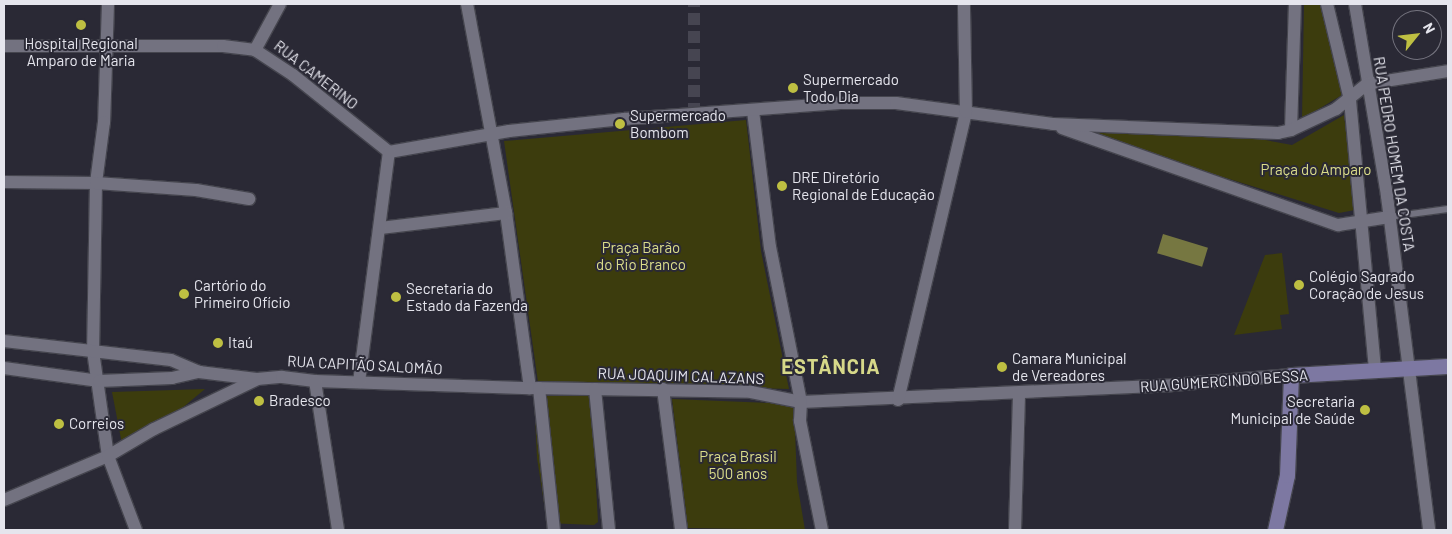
<!DOCTYPE html>
<meta charset="utf-8">
<style>
body{margin:0}
#map{position:relative;width:1452px;height:534px;overflow:hidden;background:#2a2935;font-family:Barlow,sans-serif}
div>[style]{position:absolute}
.green>*{inset:0;background:#3c3c0d}
.water>*{inset:0;background:#767741;transform-origin:0 0}
.street-tunnel>*{height:12px;margin-top:-6px;transform-origin:0;background:repeating-linear-gradient(90deg,#464551 0 12px,transparent 0 18px)}
.roads{filter:drop-shadow(1px 0 #45454e) drop-shadow(-1px 0 #45454e) drop-shadow(0 1px #45454e) drop-shadow(0 -1px #45454e)}
.lane>*{height:6px;margin:-3px;padding:0 3px;transform-origin:3px;border-radius:3px;background:#737280}
.street>*{height:12px;margin:-6px;padding:0 6px;transform-origin:6px;border-radius:6px;background:#737280}
.secondary>*{height:15px;margin:-7.5px;padding:0 7.5px;transform-origin:7.5px;border-radius:7.5px;background:#7d78a2}
.dots>*{width:14px;height:14px;translate:-50% -50%;box-sizing:border-box;border:2px solid #2a2935;border-radius:50%}
span{translate:-50% -50%;white-space:nowrap;text-align:center;line-height:1.15;-webkit-text-stroke:4px #2a2935;paint-order:stroke}
.poi-label{font-size:15px;color:#e5e5ed}
.left{translate:0 -50%;text-align:left}
.right{translate:-100% -50%;text-align:right}
.street-label{font-size:15px;color:#e5e5ed}
.park-label{font-size:15px;color:#dbdd8a}
.district-label{font-size:20px;color:#d6d889;font-weight:700;letter-spacing:1px}
.frame{position:absolute;inset:0;border:5px solid #e5e5ed;pointer-events:none}
.north{position:absolute;left:1392px;top:10px;width:50px;height:50px;box-sizing:border-box;background:#2a2935;border:1px solid #75747f;border-radius:50%;rotate:61deg;font-size:14px;font-weight:700;line-height:20px;text-align:center;color:#e5e5ed}
.north::after{content:'';display:block;margin:auto;width:18px;height:22px;background:#bebf42;clip-path:polygon(50% 0,100% 100%,50% 72%,0 100%)}
</style>
<div id="map">
<div class="green">
<div style="clip-path:polygon(1304px 4px,1325px 4px,1342px 95px,1302px 119px)"></div>
<div style="clip-path:polygon(1344px 115px,1355px 210px,1339px 213px,1065px 128px,1217px 131px,1292px 145px)"></div>
<div style="clip-path:polygon(746px 120px,761px 251px,789px 389px,538px 382px,504px 141px)"></div>
<div style="clip-path:polygon(1282px 253px,1289px 314px,1280px 315px,1282px 329px,1234px 335px,1265px 255px)"></div>
<div style="clip-path:polygon(205px 389px,145px 439px,122px 444px,112px 392px)"></div>
<div style="clip-path:polygon(534px 396px,591px 396px,598px 522px,594px 525px,547px 523px,537px 458px)"></div>
<div style="clip-path:polygon(672px 399px,794px 404px,797px 482px,805px 530px,688px 528px)"></div>
</div>
<div class="water">
<div style="left:1163px;top:234px;width:47px;height:20px;rotate:17deg"></div>
</div>
<div class="street-tunnel">
<div style="left:694px;top:115px;width:111px;rotate:-90deg"></div>
</div>
<div class="roads">
<div class="lane">
<div style="left:1389px;top:217px;width:60px;rotate:-7.7deg"></div>
</div>
<div class="street">
<div style="left:108px;top:4px;width:118px;rotate:91.9deg"></div>
<div style="left:104px;top:122px;width:62px;rotate:97.5deg"></div>
<div style="left:96px;top:183px;width:168px;rotate:91deg"></div>
<div style="left:93px;top:351px;width:106px;rotate:81.9deg"></div>
<div style="left:108px;top:456px;width:79px;rotate:69.3deg"></div>
<div style="left:467px;top:4px;width:213px;rotate:79.4deg"></div>
<div style="left:506px;top:213px;width:177px;rotate:82.2deg"></div>
<div style="left:530px;top:388px;width:221px;rotate:1deg"></div>
<div style="left:751px;top:392px;width:51px;rotate:11.3deg"></div>
<div style="left:801px;top:402px;width:371px;rotate:-2.6deg"></div>
<div style="left:1172px;top:385px;width:119px;rotate:-4.8deg"></div>
<div style="left:1327px;top:4px;width:99px;rotate:76.5deg"></div>
<div style="left:1350px;top:100px;width:271px;rotate:84.7deg"></div>
<div style="left:1355px;top:4px;width:195px;rotate:80.5deg"></div>
<div style="left:1387px;top:196px;width:337px;rotate:82.8deg"></div>
<div style="left:4px;top:46px;width:219px"></div>
<div style="left:223px;top:46px;width:32px;rotate:7deg"></div>
<div style="left:255px;top:50px;width:45px;rotate:33.3deg"></div>
<div style="left:293px;top:75px;width:123px;rotate:38.7deg"></div>
<div style="left:255px;top:50px;width:52px;rotate:-61.5deg"></div>
<div style="left:1367px;top:84px;width:82px;rotate:-9.1deg"></div>
<div style="left:753px;top:111px;width:137px;rotate:82.9deg"></div>
<div style="left:770px;top:247px;width:158px;rotate:78.7deg"></div>
<div style="left:801px;top:402px;width:19px;rotate:93deg"></div>
<div style="left:800px;top:421px;width:111px;rotate:78.6deg"></div>
<div style="left:1062px;top:128px;width:293px;rotate:19.4deg"></div>
<div style="left:1338px;top:225px;width:52px;rotate:-8.9deg"></div>
<div style="left:1291px;top:130px;width:126px;rotate:-88.2deg"></div>
<div style="left:389px;top:152px;width:122px;rotate:-9.9deg"></div>
<div style="left:509px;top:131px;width:116px;rotate:-6deg"></div>
<div style="left:624px;top:119px;width:220px;rotate:-4.2deg"></div>
<div style="left:843px;top:103px;width:53px"></div>
<div style="left:896px;top:103px;width:158px;rotate:7.6deg"></div>
<div style="left:1053px;top:124px;width:225px;rotate:2.3deg"></div>
<div style="left:1278px;top:133px;width:13px;rotate:-13deg"></div>
<div style="left:1291px;top:130px;width:50px;rotate:-25deg"></div>
<div style="left:1336px;top:109px;width:40px;rotate:-39deg"></div>
<div style="left:4px;top:182px;width:92px;rotate:0.6deg"></div>
<div style="left:96px;top:183px;width:100px;rotate:4deg"></div>
<div style="left:196px;top:190px;width:54px;rotate:9.6deg"></div>
<div style="left:380px;top:228px;width:127px;rotate:-6.8deg"></div>
<div style="left:4px;top:341px;width:168px;rotate:6.5deg"></div>
<div style="left:171px;top:360px;width:30px;rotate:23deg"></div>
<div style="left:199px;top:372px;width:58px;rotate:6.9deg"></div>
<div style="left:257px;top:379px;width:25px;rotate:-5deg"></div>
<div style="left:282px;top:377px;width:33px;rotate:7deg"></div>
<div style="left:315px;top:381px;width:215px;rotate:1.9deg"></div>
<div style="left:4px;top:368px;width:96px;rotate:7.8deg"></div>
<div style="left:99px;top:381px;width:73px;rotate:-2.4deg"></div>
<div style="left:172px;top:378px;width:28px;rotate:-13deg"></div>
<div style="left:315px;top:381px;width:151px;rotate:81.2deg"></div>
<div style="left:359px;top:382px;width:232px;rotate:-82.6deg"></div>
<div style="left:539px;top:388px;width:143px;rotate:84deg"></div>
<div style="left:595px;top:389px;width:142px;rotate:84.3deg"></div>
<div style="left:663px;top:389px;width:142px;rotate:82.7deg"></div>
<div style="left:898px;top:400px;width:296px;rotate:-76.7deg"></div>
<div style="left:966px;top:112px;width:108px;rotate:-91.1deg"></div>
<div style="left:4px;top:500px;width:113px;rotate:-22.9deg"></div>
<div style="left:108px;top:456px;width:53px;rotate:-30.4deg"></div>
<div style="left:154px;top:429px;width:113px;rotate:-25.7deg"></div>
<div style="left:1015px;top:530px;width:137px;rotate:-88.3deg"></div>
</div>
<div class="secondary">
<div style="left:1275px;top:530px;width:56px;rotate:-77.7deg"></div>
<div style="left:1287px;top:475px;width:100px;rotate:-87.7deg"></div>
<div style="left:1291px;top:375px;width:157px;rotate:-3.3deg"></div>
</div>
</div>
<div class="dots">
<div style="left:81px;top:25px;background:#bebf42"></div>
<div style="left:793px;top:88px;background:#bebf42"></div>
<div style="left:620px;top:124px;background:#bebf42"></div>
<div style="left:782px;top:186px;background:#bebf42"></div>
<div style="left:1299px;top:285px;background:#bebf42"></div>
<div style="left:184px;top:294px;background:#bebf42"></div>
<div style="left:396px;top:297px;background:#bebf42"></div>
<div style="left:218px;top:343px;background:#bebf42"></div>
<div style="left:1002px;top:367px;background:#bebf42"></div>
<div style="left:259px;top:401px;background:#bebf42"></div>
<div style="left:1365px;top:410px;background:#bebf42"></div>
<div style="left:59px;top:424px;background:#bebf42"></div>
</div>
<div class="poi-label">
<span style="left:81px;top:52px">Hospital Regional<br>Amparo de Maria</span>
<span class="left" style="left:803px;top:88px">Supermercado<br>Todo Dia</span>
<span class="left" style="left:630px;top:124px">Supermercado<br>Bombom</span>
<span class="left" style="left:792px;top:186px">DRE Diretório<br>Regional de Educação</span>
<span class="left" style="left:1309px;top:285px">Colégio Sagrado<br>Coração de Jesus</span>
<span class="left" style="left:194px;top:294px">Cartório do<br>Primeiro Ofício</span>
<span class="left" style="left:406px;top:297px">Secretaria do<br>Estado da Fazenda</span>
<span class="left" style="left:228px;top:343px">Itaú</span>
<span class="left" style="left:1012px;top:367px">Camara Municipal<br>de Vereadores</span>
<span class="left" style="left:269px;top:401px">Bradesco</span>
<span class="right" style="left:1355px;top:410px">Secretaria<br>Municipal de Saúde</span>
<span class="left" style="left:69px;top:424px">Correios</span>
</div>
<div class="street-label">
<span style="left:316px;top:75px;rotate:38deg">RUA CAMERINO</span>
<span style="left:1394px;top:154px;rotate:81deg">RUA PEDRO HOMEM DA COSTA</span>
<span style="left:365px;top:365px;rotate:3deg">RUA CAPITÃO SALOMÃO</span>
<span style="left:681px;top:376px;rotate:2deg">RUA JOAQUIM CALAZANS</span>
<span style="left:1224px;top:381px;rotate:-4deg">RUA GUMERCINDO BESSA</span>
</div>
<div class="park-label">
<span style="left:1316px;top:170px">Praça do Amparo</span>
<span style="left:641px;top:256px">Praça Barão<br>do Rio Branco</span>
<span style="left:738px;top:465px">Praça Brasil<br>500 anos</span>
</div>
<div class="district-label">
<span style="left:831px;top:366px">ESTÂNCIA</span>
</div>
<div class="frame"></div>
<div class="north">N</div>
</div>
